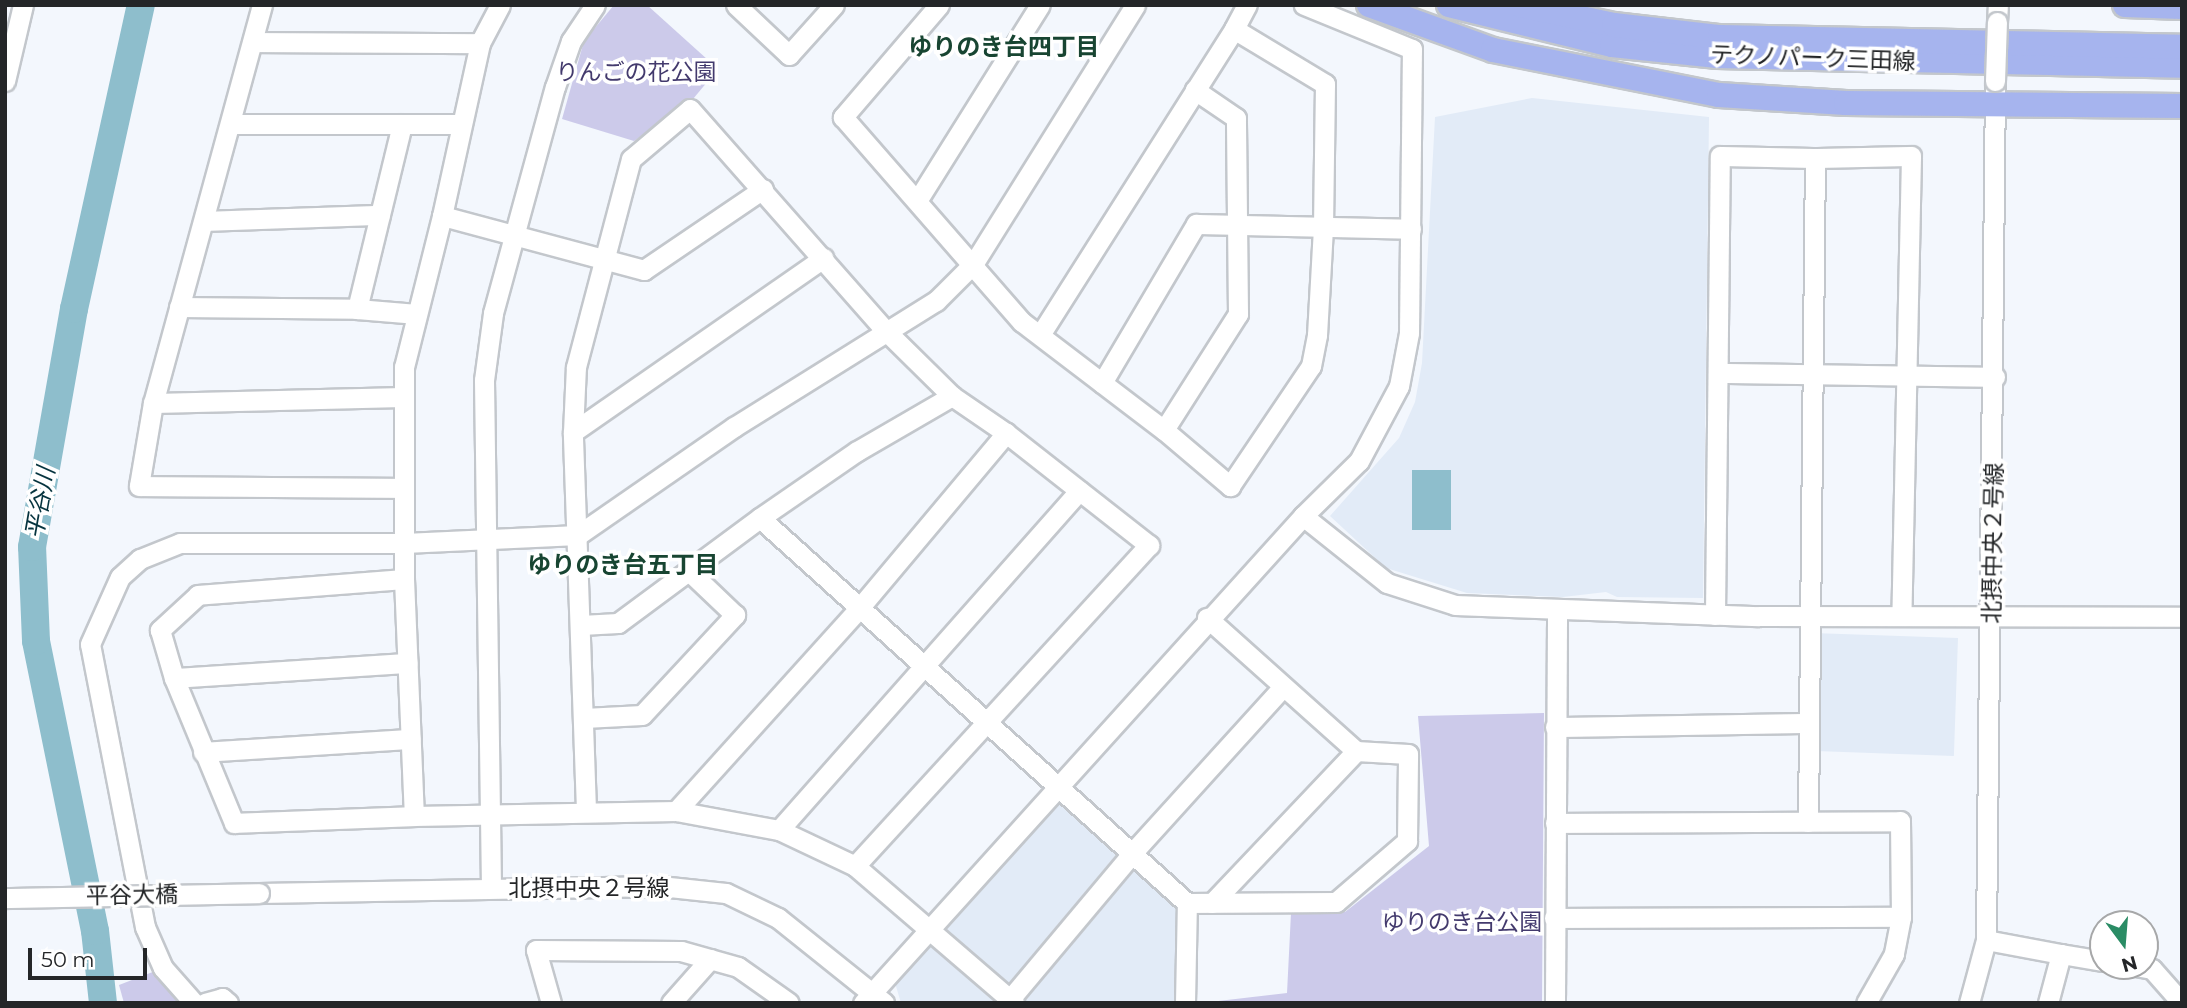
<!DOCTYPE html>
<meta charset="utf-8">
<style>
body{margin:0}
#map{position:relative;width:2187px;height:1008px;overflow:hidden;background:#f3f7fd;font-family:Montserrat,"Noto Sans JP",sans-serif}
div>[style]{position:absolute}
.built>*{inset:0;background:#e2ebf7;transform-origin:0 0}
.green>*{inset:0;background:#cccaea}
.water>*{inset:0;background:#8ebecc;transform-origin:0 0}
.river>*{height:28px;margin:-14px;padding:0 14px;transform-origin:14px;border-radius:14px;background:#8ebecc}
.roads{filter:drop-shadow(2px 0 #c3c7cc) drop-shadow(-2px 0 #c3c7cc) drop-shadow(0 2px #c3c7cc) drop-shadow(0 -2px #c3c7cc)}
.minor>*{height:19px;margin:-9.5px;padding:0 9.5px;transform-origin:9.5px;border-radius:9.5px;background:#fff}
.major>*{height:24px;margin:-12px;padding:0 12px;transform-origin:12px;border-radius:12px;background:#a6b4ee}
.bridges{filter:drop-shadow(2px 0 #c3c7cc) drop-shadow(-2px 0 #c3c7cc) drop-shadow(0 2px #c3c7cc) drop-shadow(0 -2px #c3c7cc)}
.minor-bridge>*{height:19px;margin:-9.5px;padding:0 9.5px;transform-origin:9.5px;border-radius:9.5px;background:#fff}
span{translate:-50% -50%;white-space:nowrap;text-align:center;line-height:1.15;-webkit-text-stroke:7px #fff;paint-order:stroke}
.street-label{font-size:23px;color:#242628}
.park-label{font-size:23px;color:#433a6d}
.neighbourhood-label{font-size:24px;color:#184532;font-weight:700}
.water-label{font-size:24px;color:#06343f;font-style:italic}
.frame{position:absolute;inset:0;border:7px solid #242628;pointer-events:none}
.north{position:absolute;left:2089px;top:910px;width:70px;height:70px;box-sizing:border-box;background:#fff;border:2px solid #a7a8a9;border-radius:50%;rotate:164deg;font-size:19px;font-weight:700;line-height:28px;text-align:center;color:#242628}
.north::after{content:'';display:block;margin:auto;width:24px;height:32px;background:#2a8c65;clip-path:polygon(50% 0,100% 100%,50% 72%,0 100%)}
.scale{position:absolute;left:28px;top:948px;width:119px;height:32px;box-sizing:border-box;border:4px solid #242628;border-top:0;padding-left:9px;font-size:21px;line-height:24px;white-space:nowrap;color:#242628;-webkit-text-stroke:5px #fff;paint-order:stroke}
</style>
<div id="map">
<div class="built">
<div style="clip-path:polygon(1532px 98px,1709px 117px,1703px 598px,1617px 597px,1606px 592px,1563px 597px,1467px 593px,1386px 568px,1330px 516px,1399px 438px,1415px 402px,1422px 363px,1435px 117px)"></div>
<div style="left:1958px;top:638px;width:118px;height:138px;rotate:92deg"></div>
<div style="clip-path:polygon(1062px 797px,1177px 905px,1177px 1003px,901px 1003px,895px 983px)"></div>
</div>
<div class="green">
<div style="clip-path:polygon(614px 5px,647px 5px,718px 69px,688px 105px,634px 141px,562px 119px,584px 41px)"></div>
<div style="clip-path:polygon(1544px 713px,1542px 1003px,1201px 1003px,1287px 993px,1291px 913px,1345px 912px,1429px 846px,1418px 716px)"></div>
<div style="clip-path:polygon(163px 968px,194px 1003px,124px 1003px,119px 985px)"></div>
</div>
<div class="water">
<div style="left:1412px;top:470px;width:39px;height:60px"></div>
</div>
<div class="river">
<div style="left:103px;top:1003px;width:72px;rotate:-96.3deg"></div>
<div style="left:95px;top:931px;width:296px;rotate:-101.5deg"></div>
<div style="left:36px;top:641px;width:94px;rotate:-92.4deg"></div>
<div style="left:32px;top:547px;width:242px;rotate:-80deg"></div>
<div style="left:74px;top:309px;width:311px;rotate:-77.6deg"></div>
</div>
<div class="roads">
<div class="minor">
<div style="left:262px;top:5px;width:413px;rotate:105.3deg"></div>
<div style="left:153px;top:403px;width:84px;rotate:99.6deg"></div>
<div style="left:139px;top:486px;width:265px;rotate:0.4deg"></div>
<div style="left:736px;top:5px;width:73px;rotate:43.3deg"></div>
<div style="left:789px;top:55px;width:67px;rotate:-48deg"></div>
<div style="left:939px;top:5px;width:148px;rotate:130.6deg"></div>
<div style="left:843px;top:117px;width:272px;rotate:48.9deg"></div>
<div style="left:1022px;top:322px;width:178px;rotate:37.3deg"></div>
<div style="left:1164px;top:430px;width:87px;rotate:40.3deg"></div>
<div style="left:1230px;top:486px;width:145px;rotate:-56deg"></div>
<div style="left:1311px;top:366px;width:32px;rotate:-79deg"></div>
<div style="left:1317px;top:335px;width:108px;rotate:-86.8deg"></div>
<div style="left:1323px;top:227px;width:143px;rotate:-89.2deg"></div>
<div style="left:1325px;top:84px;width:106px;rotate:-148.9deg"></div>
<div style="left:1234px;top:29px;width:27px;rotate:-62deg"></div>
<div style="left:1997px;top:22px;width:17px;rotate:-87deg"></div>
<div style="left:253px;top:42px;width:227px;rotate:0.3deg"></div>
<div style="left:5px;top:81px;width:78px;rotate:-76.7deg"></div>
<div style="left:232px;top:124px;width:229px"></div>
<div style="left:763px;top:189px;width:144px;rotate:145.8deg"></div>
<div style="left:644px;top:270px;width:209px;rotate:-165deg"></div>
<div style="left:442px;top:216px;width:156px;rotate:104.1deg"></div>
<div style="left:404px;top:367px;width:212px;rotate:90deg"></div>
<div style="left:404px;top:579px;width:237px;rotate:87.6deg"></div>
<div style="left:414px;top:816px;width:262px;rotate:-1.1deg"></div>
<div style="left:676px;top:811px;width:105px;rotate:10.5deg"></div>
<div style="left:779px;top:830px;width:84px;rotate:25.3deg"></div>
<div style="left:855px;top:866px;width:210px;rotate:40.7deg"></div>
<div style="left:917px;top:201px;width:231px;rotate:-57.9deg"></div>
<div style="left:442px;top:216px;width:177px;rotate:-77.6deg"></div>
<div style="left:480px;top:43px;width:43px;rotate:-62.2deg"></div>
<div style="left:205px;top:221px;width:175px;rotate:-2deg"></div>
<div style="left:179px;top:307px;width:178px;rotate:0.6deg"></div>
<div style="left:357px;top:309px;width:60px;rotate:4.8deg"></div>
<div style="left:357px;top:309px;width:190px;rotate:-76.3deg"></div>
<div style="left:1040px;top:335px;width:362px;rotate:-57.6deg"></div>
<div style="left:1720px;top:373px;width:275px;rotate:0.8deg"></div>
<div style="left:1102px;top:383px;width:185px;rotate:-59.4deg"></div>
<div style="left:1196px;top:224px;width:215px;rotate:1.3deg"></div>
<div style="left:952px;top:396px;width:110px;rotate:149.9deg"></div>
<div style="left:857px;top:451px;width:118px;rotate:145.4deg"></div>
<div style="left:760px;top:518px;width:575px;rotate:42.04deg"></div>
<div style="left:1187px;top:903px;width:149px;rotate:-0.4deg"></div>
<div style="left:1336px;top:902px;width:94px;rotate:-40.7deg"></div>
<div style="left:1407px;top:841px;width:87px;rotate:-89.3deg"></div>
<div style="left:1408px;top:754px;width:52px;rotate:-176.7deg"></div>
<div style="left:1356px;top:751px;width:200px;rotate:-138.2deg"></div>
<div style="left:153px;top:403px;width:251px;rotate:-1.4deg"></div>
<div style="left:1164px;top:430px;width:138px;rotate:-57.5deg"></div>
<div style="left:1238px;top:314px;width:196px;rotate:-90.6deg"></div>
<div style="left:1236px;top:118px;width:50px;rotate:-145.7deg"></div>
<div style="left:573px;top:432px;width:305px;rotate:-34.8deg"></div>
<div style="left:1303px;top:516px;width:78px;rotate:-44.5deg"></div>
<div style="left:1359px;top:461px;width:85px;rotate:-61.9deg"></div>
<div style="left:1399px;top:386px;width:54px;rotate:-79.3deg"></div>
<div style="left:1409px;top:333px;width:284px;rotate:-89.4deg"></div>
<div style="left:1412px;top:49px;width:117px;rotate:-157.8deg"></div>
<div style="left:404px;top:579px;width:207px;rotate:175.6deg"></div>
<div style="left:198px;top:595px;width:52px;rotate:137.4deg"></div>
<div style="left:160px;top:630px;width:50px;rotate:73.7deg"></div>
<div style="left:174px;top:678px;width:157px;rotate:67.5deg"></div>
<div style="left:234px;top:823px;width:180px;rotate:-2.2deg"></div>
<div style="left:1715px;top:615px;width:459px;rotate:-89.4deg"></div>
<div style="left:1720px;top:156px;width:95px;rotate:1.2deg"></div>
<div style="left:581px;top:625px;width:37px;rotate:-3deg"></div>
<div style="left:618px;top:623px;width:177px;rotate:-36.5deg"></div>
<div style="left:174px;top:678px;width:234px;rotate:-3.7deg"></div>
<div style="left:584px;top:718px;width:58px;rotate:-3deg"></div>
<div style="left:642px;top:715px;width:137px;rotate:-47.1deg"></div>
<div style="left:735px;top:615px;width:64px;rotate:-136.3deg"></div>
<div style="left:1555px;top:727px;width:254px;rotate:-0.9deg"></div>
<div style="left:203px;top:752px;width:208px;rotate:-3.6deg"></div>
<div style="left:586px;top:810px;width:378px;rotate:-92deg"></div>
<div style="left:573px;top:432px;width:65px;rotate:-87.4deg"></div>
<div style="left:576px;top:367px;width:215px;rotate:-75.2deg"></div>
<div style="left:631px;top:159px;width:77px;rotate:-40.3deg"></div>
<div style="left:690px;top:109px;width:295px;rotate:48.6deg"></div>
<div style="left:885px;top:330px;width:94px;rotate:44.6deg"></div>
<div style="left:952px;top:396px;width:65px;rotate:34.4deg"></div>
<div style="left:1006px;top:433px;width:182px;rotate:38.1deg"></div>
<div style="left:1149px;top:545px;width:435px;rotate:132.5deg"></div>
<div style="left:676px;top:811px;width:276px;rotate:-47.9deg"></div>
<div style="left:861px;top:606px;width:226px;rotate:-50deg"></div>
<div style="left:1808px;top:822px;width:664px;rotate:-89.4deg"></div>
<div style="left:1815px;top:158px;width:96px;rotate:-1.2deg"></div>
<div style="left:1911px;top:156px;width:460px;rotate:91.2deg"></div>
<div style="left:1555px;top:823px;width:345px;rotate:-0.3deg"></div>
<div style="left:1900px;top:821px;width:96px;rotate:89.4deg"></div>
<div style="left:1901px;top:917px;width:38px;rotate:101deg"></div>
<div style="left:1894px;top:954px;width:56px;rotate:119.7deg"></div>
<div style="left:779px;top:830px;width:453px;rotate:-48.5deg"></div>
<div style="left:491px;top:888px;width:508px;rotate:-90.79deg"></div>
<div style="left:484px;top:380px;width:68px;rotate:-82.3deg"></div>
<div style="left:493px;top:313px;width:234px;rotate:-74.7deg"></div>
<div style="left:555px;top:87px;width:49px;rotate:-70.8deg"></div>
<div style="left:571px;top:41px;width:43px;rotate:-56.3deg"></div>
<div style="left:259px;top:893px;width:401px;rotate:-1deg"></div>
<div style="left:660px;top:886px;width:66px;rotate:6.1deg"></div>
<div style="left:726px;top:893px;width:58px;rotate:25.7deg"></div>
<div style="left:778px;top:918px;width:136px;rotate:38.7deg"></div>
<div style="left:1212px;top:903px;width:209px;rotate:-46.5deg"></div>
<div style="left:1554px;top:918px;width:347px;rotate:-0.2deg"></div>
<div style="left:1986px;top:940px;width:76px;rotate:10.6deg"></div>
<div style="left:2061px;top:954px;width:51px;rotate:104.9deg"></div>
<div style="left:2061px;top:954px;width:43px;rotate:9.5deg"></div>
<div style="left:2135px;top:966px;width:17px;rotate:10deg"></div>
<div style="left:2152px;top:969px;width:45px;rotate:48.6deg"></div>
<div style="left:1010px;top:999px;width:193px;rotate:-50deg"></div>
<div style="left:1134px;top:851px;width:220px;rotate:-47.8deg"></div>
<div style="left:194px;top:1003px;width:47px;rotate:-131.5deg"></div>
<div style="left:163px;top:968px;width:45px;rotate:-113.7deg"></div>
<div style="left:145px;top:927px;width:288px;rotate:-101deg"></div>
<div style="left:90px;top:644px;width:73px;rotate:-65.9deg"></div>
<div style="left:120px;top:577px;width:27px;rotate:-42deg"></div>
<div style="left:140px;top:559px;width:43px;rotate:-21.8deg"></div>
<div style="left:180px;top:543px;width:224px"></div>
<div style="left:404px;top:543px;width:174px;rotate:-2.6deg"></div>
<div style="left:578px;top:535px;width:190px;rotate:-34.7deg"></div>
<div style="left:734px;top:427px;width:238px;rotate:-32deg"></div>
<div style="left:936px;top:301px;width:54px;rotate:-45deg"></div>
<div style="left:974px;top:263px;width:304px;rotate:-58deg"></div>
<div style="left:205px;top:1003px;width:18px;rotate:-16deg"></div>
<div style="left:222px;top:998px;width:8px;rotate:40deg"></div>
<div style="left:551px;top:1003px;width:55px;rotate:-105.8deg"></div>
<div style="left:536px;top:950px;width:145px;rotate:0.4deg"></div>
<div style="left:681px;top:951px;width:59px;rotate:15.7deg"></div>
<div style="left:738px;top:967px;width:62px;rotate:35.2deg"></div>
<div style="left:671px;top:1003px;width:59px;rotate:-48.4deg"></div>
<div style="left:863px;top:1003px;width:656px;rotate:-47.9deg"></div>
<div style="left:1303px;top:516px;width:107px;rotate:38.6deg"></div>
<div style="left:1387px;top:583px;width:71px;rotate:17.9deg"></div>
<div style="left:1455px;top:605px;width:304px;rotate:2.1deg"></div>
<div style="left:1759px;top:616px;width:423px;rotate:0.1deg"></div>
<div style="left:1185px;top:1003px;width:100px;rotate:-88.9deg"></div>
<div style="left:1555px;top:1003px;width:391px;rotate:-89.7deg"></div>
<div style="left:1969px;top:1003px;width:65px;rotate:-74.9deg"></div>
<div style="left:1986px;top:940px;width:859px;rotate:-89.4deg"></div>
</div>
<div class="major">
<div style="left:1369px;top:5px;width:132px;rotate:19.9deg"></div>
<div style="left:1493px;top:50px;width:230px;rotate:11.3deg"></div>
<div style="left:1719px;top:95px;width:127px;rotate:3.6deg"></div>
<div style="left:1846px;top:103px;width:336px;rotate:0.5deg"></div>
<div style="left:1449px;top:5px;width:168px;rotate:13.8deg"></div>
<div style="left:1612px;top:45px;width:106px;rotate:6deg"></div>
<div style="left:1717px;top:56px;width:465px;rotate:1.2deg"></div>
<div style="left:1520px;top:5px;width:96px;rotate:12deg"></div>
<div style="left:1614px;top:25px;width:107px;rotate:6.5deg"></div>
<div style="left:1720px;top:37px;width:462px;rotate:1.2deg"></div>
<div style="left:2125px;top:5px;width:57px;rotate:2deg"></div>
</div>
</div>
<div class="bridges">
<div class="minor-bridge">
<div style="left:1995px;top:81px;width:59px;rotate:-88.1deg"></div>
<div style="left:5px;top:898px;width:254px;rotate:-1.1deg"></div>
</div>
</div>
<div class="street-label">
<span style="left:1813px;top:58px;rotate:2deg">テクノパーク三田線</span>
<span style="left:1993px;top:543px;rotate:-89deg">北摂中央２号線</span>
<span style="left:589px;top:888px">北摂中央２号線</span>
<span style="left:132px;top:895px;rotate:-1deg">平谷大橋</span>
</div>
<div class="park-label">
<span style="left:636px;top:72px">りんごの花公園</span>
<span style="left:1462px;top:922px">ゆりのき台公園</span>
</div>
<div class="neighbourhood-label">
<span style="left:1004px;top:47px">ゆりのき台四丁目</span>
<span style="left:623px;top:565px">ゆりのき台五丁目</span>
</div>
<div class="water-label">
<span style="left:40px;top:503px;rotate:-80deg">平谷川</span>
</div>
<div class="frame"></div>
<div class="north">N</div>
<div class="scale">50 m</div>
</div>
